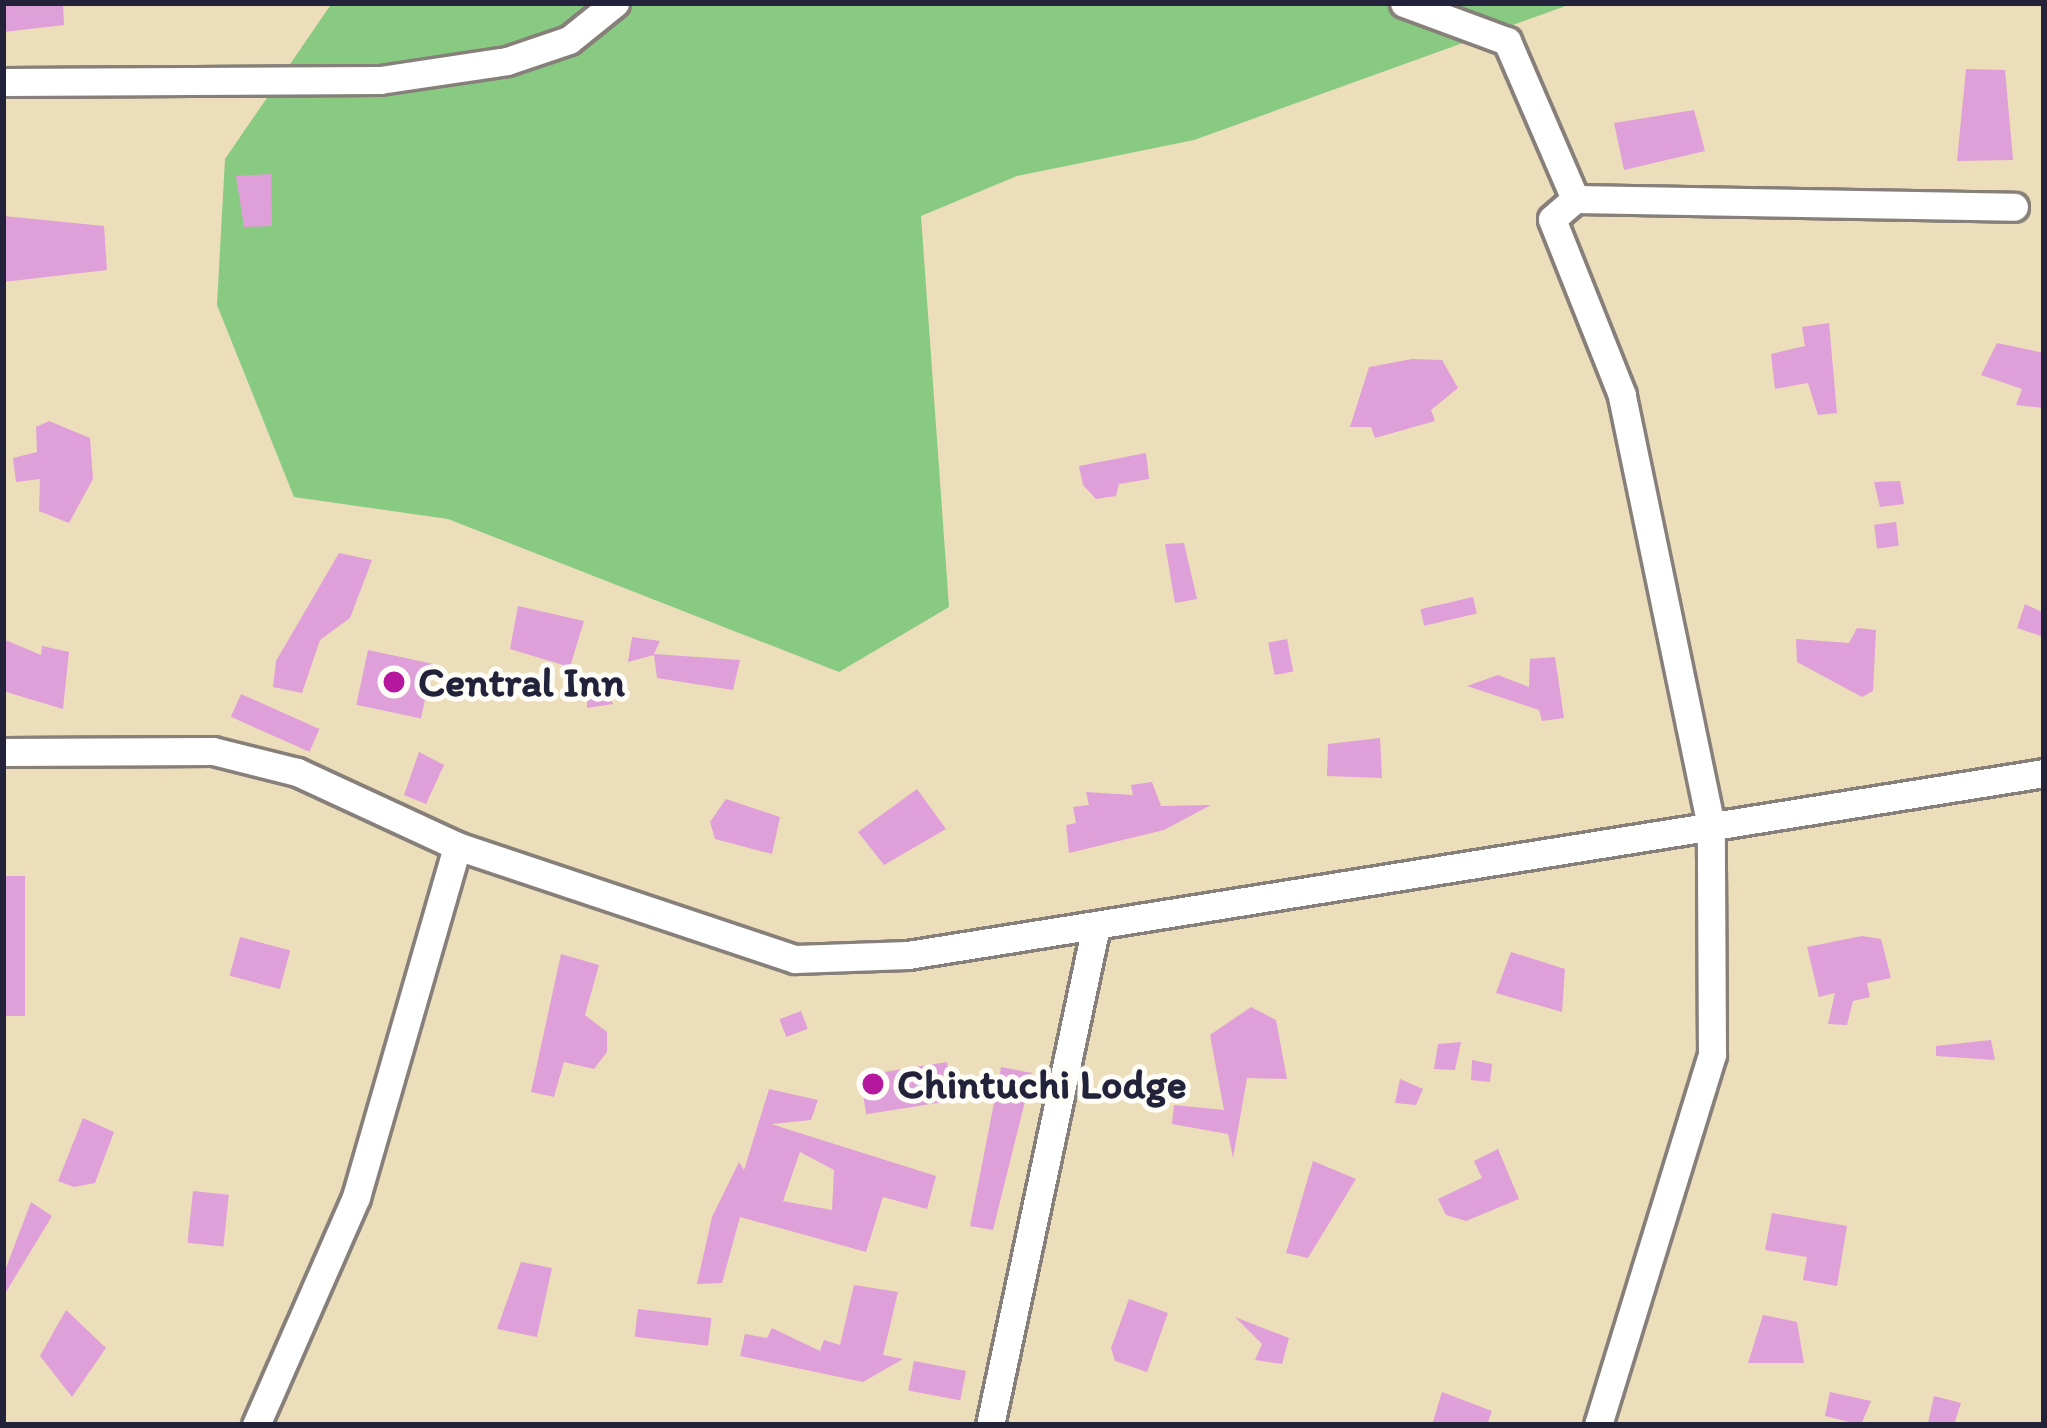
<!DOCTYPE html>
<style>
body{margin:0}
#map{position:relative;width:2047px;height:1428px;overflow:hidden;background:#ecdeba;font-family:Itim,sans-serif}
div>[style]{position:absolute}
.green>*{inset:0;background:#89ca82}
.building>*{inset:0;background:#df9fd9;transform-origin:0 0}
.roads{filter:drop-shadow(3px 0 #87807a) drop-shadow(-3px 0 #87807a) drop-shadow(0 3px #87807a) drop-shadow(0 -3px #87807a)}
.minor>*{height:27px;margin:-13.5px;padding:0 13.5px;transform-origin:13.5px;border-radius:13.5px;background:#fff}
.dots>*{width:33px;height:33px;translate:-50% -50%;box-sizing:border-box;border:6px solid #fdfcf7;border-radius:50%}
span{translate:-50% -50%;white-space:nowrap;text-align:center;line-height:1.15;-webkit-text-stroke:10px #fdfcf7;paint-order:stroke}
.poi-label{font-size:42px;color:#22223b;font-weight:700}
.left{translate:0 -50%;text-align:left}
.frame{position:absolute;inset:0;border:6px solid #22223b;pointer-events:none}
</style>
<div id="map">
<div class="green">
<div style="clip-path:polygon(332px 3px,1574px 3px,1194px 140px,1017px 176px,921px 216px,949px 607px,839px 672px,448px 519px,294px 497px,217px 305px,225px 159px)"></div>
</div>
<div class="building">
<div style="clip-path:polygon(3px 3px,63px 3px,64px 25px,4px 32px)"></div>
<div style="clip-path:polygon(1966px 69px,2005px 70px,2013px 160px,1957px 161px)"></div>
<div style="clip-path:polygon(1694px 110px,1705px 151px,1624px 170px,1614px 123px)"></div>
<div style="clip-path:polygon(271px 174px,272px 226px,244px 227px,236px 176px)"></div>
<div style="clip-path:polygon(3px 216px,104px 226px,107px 270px,3px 282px)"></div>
<div style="clip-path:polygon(1829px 323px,1837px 413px,1818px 415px,1808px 383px,1775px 389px,1771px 354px,1805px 346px,1802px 327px)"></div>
<div style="clip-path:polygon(1997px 343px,2044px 353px,2044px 408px,2016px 405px,2022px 389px,1981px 375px)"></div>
<div style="clip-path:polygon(1412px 359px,1442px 360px,1458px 388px,1431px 410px,1435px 421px,1375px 438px,1371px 427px,1350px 427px,1369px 367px)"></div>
<div style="clip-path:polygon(49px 421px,90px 438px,93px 479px,69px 523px,39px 511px,40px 479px,16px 482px,13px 458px,37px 452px,36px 427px)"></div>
<div style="clip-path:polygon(1146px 453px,1149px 479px,1119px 484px,1116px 496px,1096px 499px,1083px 485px,1079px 466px)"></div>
<div style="clip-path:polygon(1900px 481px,1904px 504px,1880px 507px,1874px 482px)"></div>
<div style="left:1896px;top:522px;width:24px;height:22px;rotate:83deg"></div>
<div style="clip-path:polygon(1184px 543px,1197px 599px,1175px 603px,1165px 544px)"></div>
<div style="clip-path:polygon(339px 553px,372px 560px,350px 618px,320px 640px,302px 693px,273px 687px,276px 661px)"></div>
<div style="left:1473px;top:597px;width:17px;height:54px;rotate:77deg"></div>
<div style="clip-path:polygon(2025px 604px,2044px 613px,2044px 637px,2017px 628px)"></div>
<div style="clip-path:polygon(518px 606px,584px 621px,570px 667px,510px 649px)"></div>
<div style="clip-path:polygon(1857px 628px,1876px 630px,1873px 691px,1862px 697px,1797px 662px,1796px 639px,1849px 643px)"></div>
<div style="clip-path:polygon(632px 637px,660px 641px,654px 654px,740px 660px,733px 690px,657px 678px,654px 655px,628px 662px)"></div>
<div style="clip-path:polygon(3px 639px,41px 655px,42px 646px,69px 652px,63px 709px,3px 691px)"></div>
<div style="left:1287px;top:639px;width:33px;height:19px;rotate:79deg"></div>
<div style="left:368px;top:650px;width:66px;height:56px;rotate:12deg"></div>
<div style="clip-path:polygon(1555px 657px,1564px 718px,1542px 721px,1539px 710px,1467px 686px,1498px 675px,1529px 687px,1530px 659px)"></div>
<div style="clip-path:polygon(607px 686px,613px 704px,587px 708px,587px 689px)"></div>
<div style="left:241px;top:694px;width:86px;height:25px;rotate:24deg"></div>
<div style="clip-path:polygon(1380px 738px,1382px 778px,1327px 776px,1328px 744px)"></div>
<div style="clip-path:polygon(419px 752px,444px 765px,426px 804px,404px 795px)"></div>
<div style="clip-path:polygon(1152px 782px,1161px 806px,1211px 805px,1164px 830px,1069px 853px,1066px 825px,1076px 823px,1073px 807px,1089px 805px,1086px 792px,1133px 795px,1131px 785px)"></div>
<div style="clip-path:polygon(917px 789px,946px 829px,884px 865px,858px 832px)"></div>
<div style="clip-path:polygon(726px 799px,780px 817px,772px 854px,715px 839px,710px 822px)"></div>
<div style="left:3px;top:876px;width:22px;height:140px"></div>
<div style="clip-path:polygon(1862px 936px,1881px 939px,1891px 978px,1867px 983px,1870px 997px,1853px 1001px,1847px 1025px,1828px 1024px,1835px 993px,1819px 997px,1807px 947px)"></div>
<div style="left:240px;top:937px;width:52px;height:40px;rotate:15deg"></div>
<div style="clip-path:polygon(1511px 952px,1565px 969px,1562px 1012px,1496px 993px)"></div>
<div style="clip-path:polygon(561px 954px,599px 965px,585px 1015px,607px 1032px,607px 1052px,594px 1069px,564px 1062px,554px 1097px,531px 1092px)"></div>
<div style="clip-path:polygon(1251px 1007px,1276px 1020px,1287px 1079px,1247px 1078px,1233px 1158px,1228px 1134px,1172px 1124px,1174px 1105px,1224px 1110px,1210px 1035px)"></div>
<div style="left:801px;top:1011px;width:19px;height:23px;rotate:69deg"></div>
<div style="clip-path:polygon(1991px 1040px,1995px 1060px,1936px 1056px,1936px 1046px)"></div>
<div style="clip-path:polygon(1461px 1042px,1455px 1070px,1434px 1069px,1438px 1044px)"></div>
<div style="clip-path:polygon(1472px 1060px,1492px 1064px,1490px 1082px,1471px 1080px)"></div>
<div style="left:947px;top:1062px;width:39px;height:88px;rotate:81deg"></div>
<div style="clip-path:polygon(1001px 1067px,1032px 1073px,993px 1230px,970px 1226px)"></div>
<div style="clip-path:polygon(1400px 1079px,1423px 1089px,1416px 1105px,1395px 1103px)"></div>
<div style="clip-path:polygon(evenodd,769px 1089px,818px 1100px,811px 1120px,771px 1124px,936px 1176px,927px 1209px,883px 1197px,866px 1252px,740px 1217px,722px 1283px,697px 1284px,712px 1217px,739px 1162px,744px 1170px,769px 1089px,800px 1152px,834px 1170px,832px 1210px,783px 1201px,800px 1152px)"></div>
<div style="clip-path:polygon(83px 1118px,114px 1132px,95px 1183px,74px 1187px,58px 1181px)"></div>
<div style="clip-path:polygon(1498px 1149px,1519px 1199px,1466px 1221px,1446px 1215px,1438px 1199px,1482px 1178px,1474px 1161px)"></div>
<div style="clip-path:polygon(1313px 1161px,1356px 1179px,1308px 1258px,1286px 1253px)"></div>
<div style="left:193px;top:1191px;width:36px;height:52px;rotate:6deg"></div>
<div style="clip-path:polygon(31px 1202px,52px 1216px,3px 1297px,3px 1276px)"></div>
<div style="clip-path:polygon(1772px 1213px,1847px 1226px,1837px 1286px,1803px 1280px,1807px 1257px,1765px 1250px)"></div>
<div style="clip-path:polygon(521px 1262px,552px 1268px,537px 1337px,497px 1329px)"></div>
<div style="clip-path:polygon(854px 1285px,898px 1292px,883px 1355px,903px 1359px,863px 1382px,740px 1356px,745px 1334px,767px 1338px,772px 1328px,820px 1351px,824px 1340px,840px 1345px)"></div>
<div style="clip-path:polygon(1129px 1299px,1168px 1313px,1147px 1372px,1115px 1361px,1111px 1348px)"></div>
<div style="left:638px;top:1309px;width:74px;height:28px;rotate:7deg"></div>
<div style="clip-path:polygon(66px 1310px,106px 1348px,72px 1397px,40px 1356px)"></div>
<div style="clip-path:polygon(1763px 1315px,1797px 1322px,1804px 1363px,1748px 1363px)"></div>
<div style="clip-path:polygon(1235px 1317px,1289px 1338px,1282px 1364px,1255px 1360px,1262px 1344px)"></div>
<div style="left:914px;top:1361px;width:53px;height:30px;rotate:11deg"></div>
<div style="clip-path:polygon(1442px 1392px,1492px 1411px,1487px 1425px,1432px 1425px)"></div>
<div style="clip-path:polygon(1830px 1392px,1871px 1401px,1861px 1425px,1825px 1416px)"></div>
<div style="clip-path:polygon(1934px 1396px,1961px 1403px,1954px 1425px,1928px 1423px)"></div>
</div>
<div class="roads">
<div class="minor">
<div style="left:1404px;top:3px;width:110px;rotate:20.3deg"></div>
<div style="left:1507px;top:41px;width:172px;rotate:66.7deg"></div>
<div style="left:3px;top:82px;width:377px;rotate:-0.3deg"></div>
<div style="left:380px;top:80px;width:128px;rotate:-8.5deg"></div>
<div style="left:507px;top:61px;width:65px;rotate:-18.7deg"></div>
<div style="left:569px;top:40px;width:59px;rotate:-38.8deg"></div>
<div style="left:3px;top:752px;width:210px;rotate:-0.3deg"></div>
<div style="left:213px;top:751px;width:87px;rotate:14deg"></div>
<div style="left:297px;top:772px;width:176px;rotate:24.8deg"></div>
<div style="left:457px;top:846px;width:356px;rotate:18.5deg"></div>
<div style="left:795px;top:959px;width:113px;rotate:-2deg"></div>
<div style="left:908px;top:955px;width:1150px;rotate:-9.1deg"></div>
<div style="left:256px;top:1425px;width:249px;rotate:-66.3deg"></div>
<div style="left:356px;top:1197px;width:365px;rotate:-73.9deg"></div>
<div style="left:990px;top:1425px;width:510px;rotate:-78.01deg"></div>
<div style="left:1598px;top:1425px;width:387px;rotate:-72.9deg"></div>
<div style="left:1712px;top:1055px;width:229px;rotate:-90.3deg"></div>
<div style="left:1711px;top:826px;width:440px;rotate:-101.7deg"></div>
<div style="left:1622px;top:395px;width:189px;rotate:-111.7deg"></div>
<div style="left:1552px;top:219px;width:30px;rotate:-41deg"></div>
<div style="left:1575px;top:199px;width:439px;rotate:1deg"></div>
</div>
</div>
<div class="dots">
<div style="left:394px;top:682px;background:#b5179e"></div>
<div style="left:873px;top:1084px;background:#b5179e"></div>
</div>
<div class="poi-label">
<span class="left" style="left:418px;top:682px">Central Inn</span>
<span class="left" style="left:897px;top:1084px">Chintuchi Lodge</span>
</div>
<div class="frame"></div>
</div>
